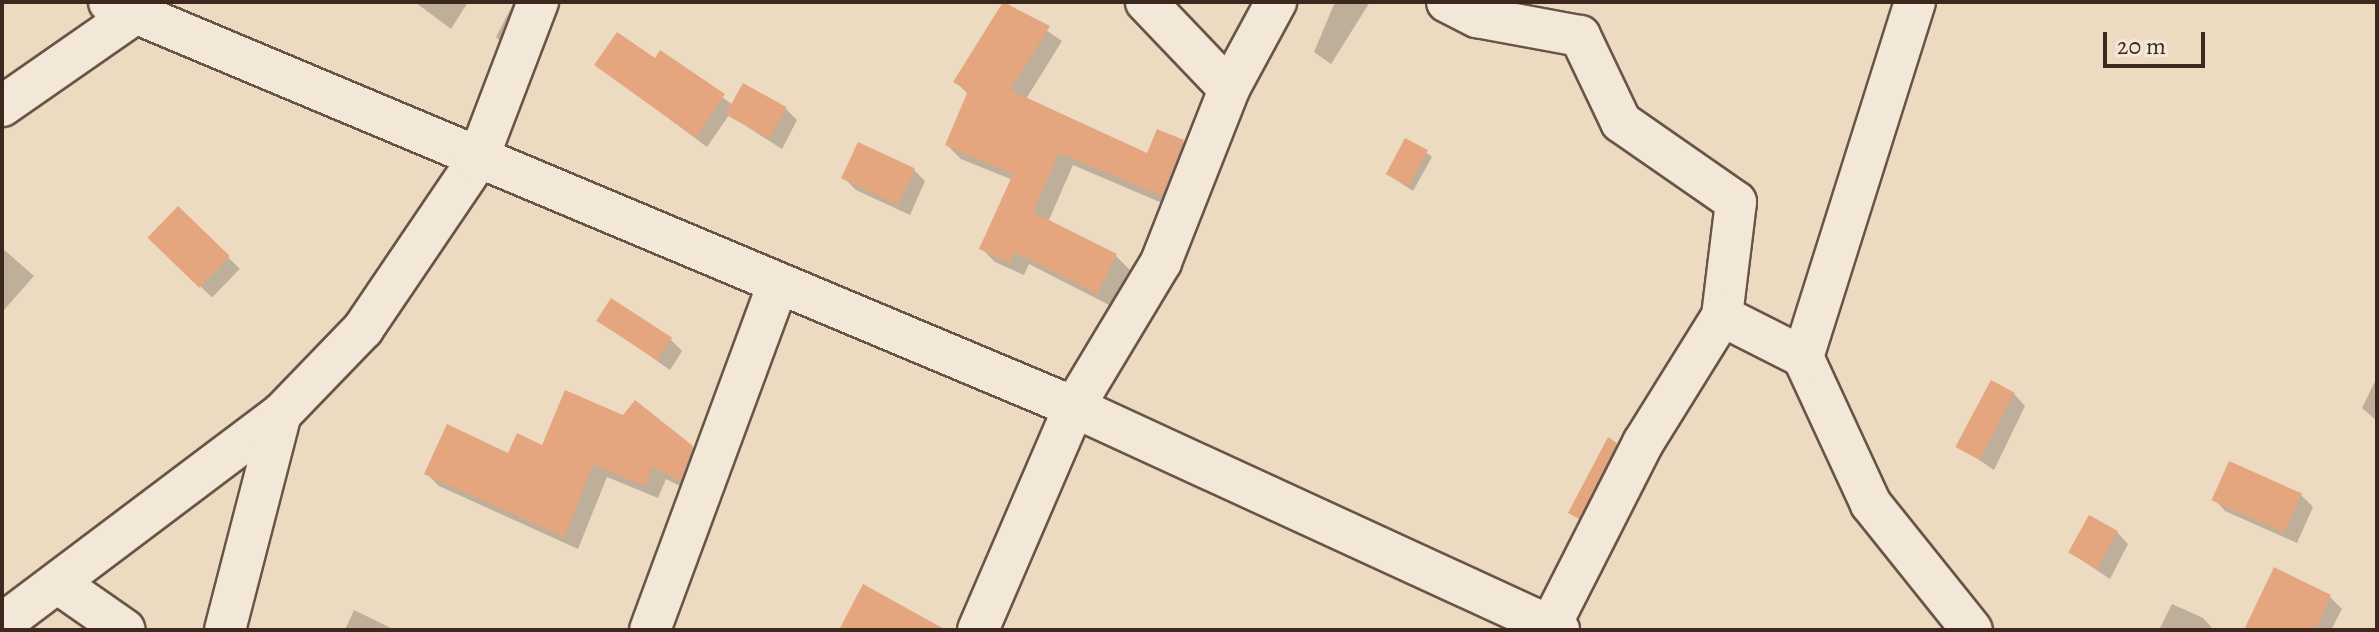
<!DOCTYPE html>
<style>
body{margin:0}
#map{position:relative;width:2379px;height:632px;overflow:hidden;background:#eddbc1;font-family:Alegreya,serif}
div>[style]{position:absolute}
.shadow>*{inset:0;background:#0003;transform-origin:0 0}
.building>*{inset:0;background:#e5a57f;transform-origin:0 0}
.roads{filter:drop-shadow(2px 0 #695548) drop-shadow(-2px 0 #695548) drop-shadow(0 2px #695548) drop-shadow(0 -2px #695548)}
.minor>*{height:40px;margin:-20px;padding:0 20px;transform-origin:20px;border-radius:20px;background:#f3e8d7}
span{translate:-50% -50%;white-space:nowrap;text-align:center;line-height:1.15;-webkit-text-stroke:8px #f3e8d7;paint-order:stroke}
.frame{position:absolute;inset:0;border:4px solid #3d2820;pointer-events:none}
.scale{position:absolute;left:2103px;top:32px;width:102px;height:36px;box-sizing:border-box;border:4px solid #3d2820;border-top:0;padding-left:10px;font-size:24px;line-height:28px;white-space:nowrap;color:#3d2820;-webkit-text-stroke:6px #f3e8d7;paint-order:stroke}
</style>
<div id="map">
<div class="shadow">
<div style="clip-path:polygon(415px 2px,468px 2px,451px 29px)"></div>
<div style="clip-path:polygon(514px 2px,532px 2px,507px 48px,496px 37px)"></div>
<div style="clip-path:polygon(1005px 2px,1062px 41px,1026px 99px,1148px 155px,1183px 142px,1197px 155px,1176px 209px,1073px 165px,1048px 222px,1116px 256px,1130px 270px,1111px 306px,1029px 264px,1024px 275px,995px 262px,982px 249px,1013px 180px,961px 159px,947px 145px,968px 94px,955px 81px)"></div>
<div style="clip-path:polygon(1335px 2px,1370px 2px,1331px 64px,1314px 52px)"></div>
<div style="clip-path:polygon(661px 53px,733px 105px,786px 109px,797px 120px,782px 149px,729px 115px,707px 147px,597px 65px,656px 61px)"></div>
<div style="clip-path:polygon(1426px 152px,1432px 157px,1413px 191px,1387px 174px)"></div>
<div style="clip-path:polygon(914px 170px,925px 181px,910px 215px,856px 190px,844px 178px)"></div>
<div style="left:178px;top:209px;width:86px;height:40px;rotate:44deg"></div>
<div style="clip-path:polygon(2px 248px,34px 276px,3px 311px,2px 310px)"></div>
<div style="clip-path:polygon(599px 320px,671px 340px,682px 351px,670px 370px)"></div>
<div style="clip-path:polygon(2377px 377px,2377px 421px,2362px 408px)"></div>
<div style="clip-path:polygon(2014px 394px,2025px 406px,1994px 470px,1960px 447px)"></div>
<div style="clip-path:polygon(1616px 445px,1621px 451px,1585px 523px,1571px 512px)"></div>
<div style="clip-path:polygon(692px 447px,706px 461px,694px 493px,666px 479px,658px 498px,607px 477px,578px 549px,439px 486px,426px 473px,543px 448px)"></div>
<div style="clip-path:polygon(2301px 495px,2313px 507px,2297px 543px,2225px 511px,2214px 499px)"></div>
<div style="clip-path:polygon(2117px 532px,2128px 544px,2110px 579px,2071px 553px)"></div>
<div style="clip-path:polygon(2275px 570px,2330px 597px,2342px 609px,2331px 630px,2250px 630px)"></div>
<div style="clip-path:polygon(2172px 604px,2203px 618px,2214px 630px,2159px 630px)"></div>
<div style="clip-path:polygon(354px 610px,395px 630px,345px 630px)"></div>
</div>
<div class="building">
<div style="clip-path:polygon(1003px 2px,1050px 26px,1010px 90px,1147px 153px,1157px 129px,1184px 140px,1162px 196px,1059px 153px,1033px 212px,1117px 254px,1097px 294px,1015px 252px,1010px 263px,979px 249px,1013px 174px,945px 145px,968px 91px,953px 82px)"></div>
<div style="clip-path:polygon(617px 32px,655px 58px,660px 50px,725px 94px,696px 138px,594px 65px)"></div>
<div style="left:743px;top:83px;width:50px;height:36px;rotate:29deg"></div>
<div style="left:1405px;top:138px;width:26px;height:41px;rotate:28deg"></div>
<div style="left:858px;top:142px;width:63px;height:40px;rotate:25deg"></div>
<div style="left:178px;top:206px;width:72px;height:44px;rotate:44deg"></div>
<div style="left:611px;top:298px;width:73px;height:27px;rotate:33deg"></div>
<div style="left:1991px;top:380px;width:27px;height:76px;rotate:28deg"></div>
<div style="clip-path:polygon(565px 390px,623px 415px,635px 400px,693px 446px,680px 481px,652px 467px,645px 486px,593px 465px,564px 537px,424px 474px,447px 424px,508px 453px,517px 433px,542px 445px)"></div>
<div style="clip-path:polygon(1608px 437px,1617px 443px,1579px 519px,1568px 513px)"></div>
<div style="left:2229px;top:461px;width:80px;height:43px;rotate:24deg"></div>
<div style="left:2089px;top:515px;width:33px;height:43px;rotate:29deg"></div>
<div style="clip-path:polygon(2274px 567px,2331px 595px,2315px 630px,2244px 630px)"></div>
<div style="clip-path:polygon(863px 584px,946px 630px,839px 630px)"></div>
</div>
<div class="roads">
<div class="minor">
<div style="left:109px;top:2px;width:1047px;rotate:22.77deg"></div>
<div style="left:1074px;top:407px;width:534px;rotate:24.69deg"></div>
<div style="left:1146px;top:2px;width:120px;rotate:46.3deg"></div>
<div style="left:1447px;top:2px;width:34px;rotate:27deg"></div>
<div style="left:1477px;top:17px;width:105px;rotate:10.5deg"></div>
<div style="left:1580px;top:36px;width:95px;rotate:64.5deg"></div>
<div style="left:1621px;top:122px;width:140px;rotate:34.8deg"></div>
<div style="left:1736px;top:202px;width:115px;rotate:97deg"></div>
<div style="left:1722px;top:316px;width:150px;rotate:121.9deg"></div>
<div style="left:1643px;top:443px;width:205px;rotate:116.9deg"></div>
<div style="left:1915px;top:2px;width:372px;rotate:107.5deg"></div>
<div style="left:1803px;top:357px;width:162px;rotate:65.2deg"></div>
<div style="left:1871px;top:504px;width:161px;rotate:51.3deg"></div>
<div style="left:2px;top:106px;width:160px;rotate:-34.8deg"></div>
<div style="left:1722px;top:316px;width:91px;rotate:26.8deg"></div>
<div style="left:59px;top:584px;width:80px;rotate:34.9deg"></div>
<div style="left:2px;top:624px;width:349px;rotate:-37deg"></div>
<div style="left:281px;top:414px;width:118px;rotate:-46deg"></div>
<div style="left:363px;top:329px;width:205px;rotate:-55.9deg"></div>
<div style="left:478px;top:159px;width:168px;rotate:-69.1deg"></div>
<div style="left:225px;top:630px;width:223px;rotate:-75.5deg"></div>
<div style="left:650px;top:630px;width:367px;rotate:-69.7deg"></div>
<div style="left:978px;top:630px;width:243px;rotate:-66.7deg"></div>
<div style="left:1074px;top:407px;width:169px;rotate:-59deg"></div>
<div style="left:1161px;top:262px;width:186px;rotate:-68.5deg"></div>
<div style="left:1229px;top:89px;width:99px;rotate:-61.6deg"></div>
</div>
</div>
<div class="frame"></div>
<div class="scale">20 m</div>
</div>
